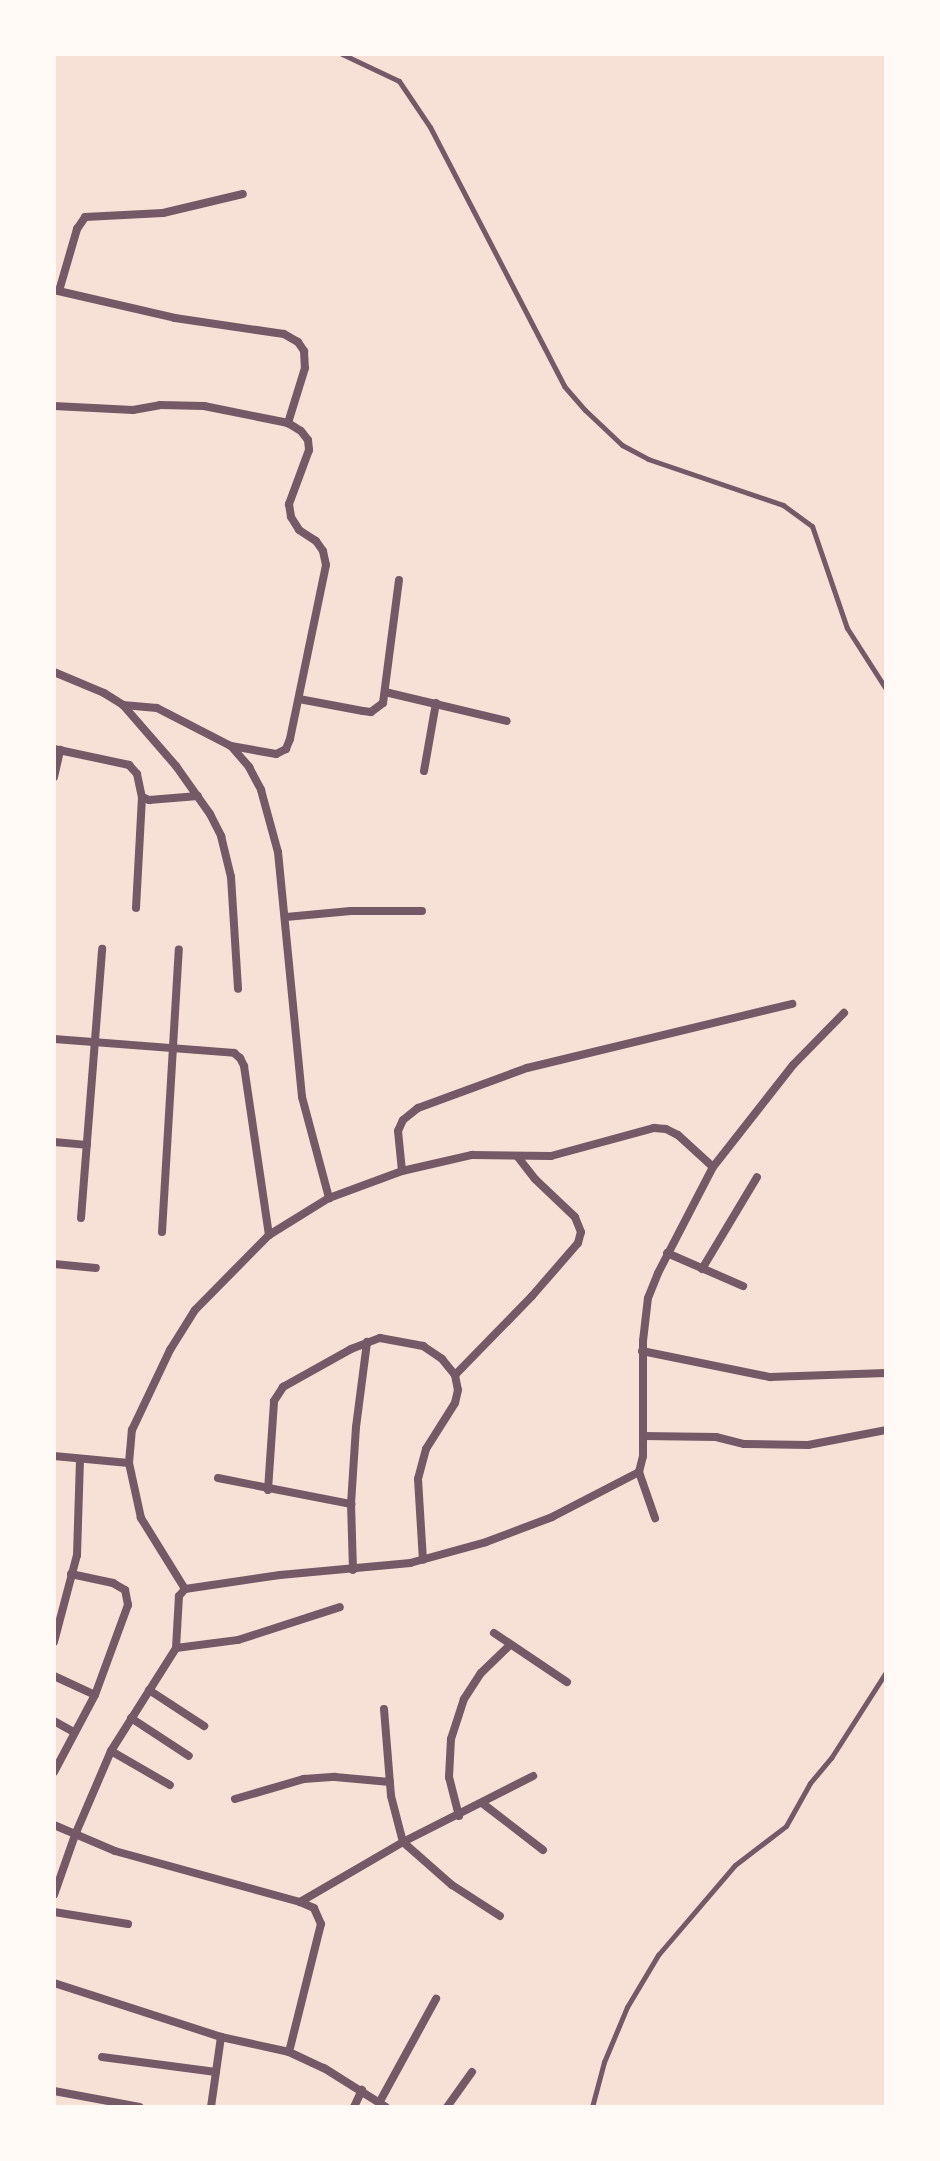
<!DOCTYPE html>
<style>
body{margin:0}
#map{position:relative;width:940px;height:2161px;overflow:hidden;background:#f7e1d7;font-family:"Noto Sans",sans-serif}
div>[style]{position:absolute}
.service>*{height:5px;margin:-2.5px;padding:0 2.5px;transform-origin:2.5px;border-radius:2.5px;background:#755966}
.minor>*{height:8px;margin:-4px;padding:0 4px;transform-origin:4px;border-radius:4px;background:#755966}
span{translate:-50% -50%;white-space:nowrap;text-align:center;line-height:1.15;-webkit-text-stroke:6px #fffaf5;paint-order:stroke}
.frame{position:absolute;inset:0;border:56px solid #fffaf5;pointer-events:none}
</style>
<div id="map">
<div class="service">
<div style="left:342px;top:54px;width:63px;rotate:25.3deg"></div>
<div style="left:399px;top:81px;width:55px;rotate:56deg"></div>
<div style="left:430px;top:127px;width:292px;rotate:62.6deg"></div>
<div style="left:564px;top:386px;width:32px;rotate:49deg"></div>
<div style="left:585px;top:410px;width:51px;rotate:43.4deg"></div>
<div style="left:622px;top:445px;width:30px;rotate:28deg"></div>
<div style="left:648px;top:459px;width:143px;rotate:18.8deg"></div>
<div style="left:783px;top:505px;width:36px;rotate:36deg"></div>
<div style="left:812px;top:526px;width:108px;rotate:71.1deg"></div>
<div style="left:847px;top:628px;width:72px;rotate:57.4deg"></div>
<div style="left:592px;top:2107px;width:47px;rotate:-75.1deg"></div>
<div style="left:604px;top:2062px;width:60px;rotate:-67.3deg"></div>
<div style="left:627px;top:2007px;width:61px;rotate:-59.2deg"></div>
<div style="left:658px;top:1955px;width:118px;rotate:-49.5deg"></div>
<div style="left:735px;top:1865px;width:64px;rotate:-37.4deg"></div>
<div style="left:786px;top:1826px;width:49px;rotate:-60.8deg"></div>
<div style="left:810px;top:1783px;width:33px;rotate:-50deg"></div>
<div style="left:831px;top:1758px;width:102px;rotate:-57.4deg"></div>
</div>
<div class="minor">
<div style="left:54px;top:290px;width:124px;rotate:13deg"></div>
<div style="left:175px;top:318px;width:110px;rotate:8.4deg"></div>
<div style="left:284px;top:334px;width:16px;rotate:30deg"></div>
<div style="left:298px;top:342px;width:11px;rotate:56deg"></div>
<div style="left:304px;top:351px;width:17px;rotate:87deg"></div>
<div style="left:305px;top:368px;width:58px;rotate:107.2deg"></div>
<div style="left:59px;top:291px;width:65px;rotate:-73.8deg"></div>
<div style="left:77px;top:229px;width:14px;rotate:-56deg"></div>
<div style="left:85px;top:217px;width:78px;rotate:-2.9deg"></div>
<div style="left:163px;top:213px;width:82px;rotate:-13.4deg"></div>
<div style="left:54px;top:406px;width:79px;rotate:2.9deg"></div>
<div style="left:133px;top:410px;width:27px;rotate:-10deg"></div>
<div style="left:160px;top:405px;width:44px;rotate:1.3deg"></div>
<div style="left:204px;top:406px;width:86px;rotate:11.4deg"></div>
<div style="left:288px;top:423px;width:15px;rotate:32deg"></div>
<div style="left:301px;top:431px;width:11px;rotate:52deg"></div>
<div style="left:308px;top:440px;width:10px;rotate:84deg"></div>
<div style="left:309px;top:450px;width:58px;rotate:110.3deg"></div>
<div style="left:289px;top:504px;width:13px;rotate:81deg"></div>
<div style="left:291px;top:517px;width:15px;rotate:58deg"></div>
<div style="left:299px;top:530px;width:20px;rotate:33deg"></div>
<div style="left:316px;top:541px;width:12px;rotate:55deg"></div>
<div style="left:323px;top:551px;width:14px;rotate:78deg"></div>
<div style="left:326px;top:565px;width:178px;rotate:101.7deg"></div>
<div style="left:290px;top:739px;width:11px;rotate:112deg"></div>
<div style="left:286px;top:749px;width:11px;rotate:153deg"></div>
<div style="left:276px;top:754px;width:46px;rotate:-169.9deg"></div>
<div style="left:54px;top:672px;width:54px;rotate:22.8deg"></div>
<div style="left:104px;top:693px;width:22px;rotate:32deg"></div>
<div style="left:123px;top:705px;width:81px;rotate:49deg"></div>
<div style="left:176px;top:766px;width:59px;rotate:54.7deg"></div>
<div style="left:210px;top:814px;width:25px;rotate:63deg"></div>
<div style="left:221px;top:836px;width:42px;rotate:76.3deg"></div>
<div style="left:231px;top:877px;width:112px;rotate:86.4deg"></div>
<div style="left:385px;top:692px;width:125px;rotate:13.4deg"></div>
<div style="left:299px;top:699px;width:65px;rotate:10.6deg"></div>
<div style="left:363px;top:711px;width:8px;rotate:7deg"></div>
<div style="left:371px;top:712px;width:15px;rotate:-37deg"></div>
<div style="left:383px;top:703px;width:124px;rotate:-82.6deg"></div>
<div style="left:123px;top:705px;width:34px;rotate:5deg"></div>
<div style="left:157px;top:708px;width:83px;rotate:27.2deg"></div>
<div style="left:231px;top:746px;width:28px;rotate:49deg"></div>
<div style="left:249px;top:767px;width:26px;rotate:62deg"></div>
<div style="left:261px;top:790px;width:64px;rotate:74.7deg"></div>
<div style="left:278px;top:852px;width:246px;rotate:84.4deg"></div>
<div style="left:302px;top:1097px;width:105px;rotate:75deg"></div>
<div style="left:54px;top:749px;width:77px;rotate:12deg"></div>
<div style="left:129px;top:765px;width:12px;rotate:48deg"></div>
<div style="left:137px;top:774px;width:24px;rotate:78deg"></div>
<div style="left:142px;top:797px;width:8px;rotate:23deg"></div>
<div style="left:149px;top:800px;width:49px;rotate:-4.7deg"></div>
<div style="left:424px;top:771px;width:69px;rotate:-80deg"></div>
<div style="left:54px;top:777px;width:28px;rotate:-77deg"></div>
<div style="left:136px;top:908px;width:111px;rotate:-86.9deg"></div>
<div style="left:286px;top:917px;width:65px;rotate:-5.3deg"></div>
<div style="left:351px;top:911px;width:71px"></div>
<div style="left:54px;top:1039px;width:181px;rotate:4.4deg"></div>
<div style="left:234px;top:1053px;width:8px;rotate:40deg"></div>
<div style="left:240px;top:1058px;width:9px;rotate:63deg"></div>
<div style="left:244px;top:1066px;width:171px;rotate:81.6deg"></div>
<div style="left:54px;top:1142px;width:33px;rotate:5deg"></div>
<div style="left:402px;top:1171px;width:40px;rotate:-95.7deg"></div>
<div style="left:398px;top:1131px;width:12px;rotate:-66deg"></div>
<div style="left:403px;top:1120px;width:19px;rotate:-39deg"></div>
<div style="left:418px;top:1108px;width:116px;rotate:-20.2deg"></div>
<div style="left:527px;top:1068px;width:273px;rotate:-13.6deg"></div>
<div style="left:81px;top:1218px;width:270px;rotate:-85.5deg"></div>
<div style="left:162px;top:1232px;width:283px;rotate:-86.6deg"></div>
<div style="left:667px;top:1253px;width:83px;rotate:23.5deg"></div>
<div style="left:54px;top:1264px;width:42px;rotate:5.4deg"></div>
<div style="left:702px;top:1269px;width:107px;rotate:-59.1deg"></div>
<div style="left:642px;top:1351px;width:131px;rotate:11.5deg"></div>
<div style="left:770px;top:1377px;width:116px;rotate:-2deg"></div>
<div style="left:455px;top:1375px;width:110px;rotate:-45.7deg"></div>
<div style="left:532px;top:1296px;width:70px;rotate:-49deg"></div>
<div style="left:578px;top:1243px;width:11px;rotate:-75deg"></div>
<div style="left:581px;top:1232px;width:16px;rotate:-112deg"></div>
<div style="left:575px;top:1217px;width:55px;rotate:-136.5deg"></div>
<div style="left:535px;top:1179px;width:29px;rotate:-128deg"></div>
<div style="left:643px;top:1436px;width:73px;rotate:0.8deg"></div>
<div style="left:716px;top:1437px;width:29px;rotate:14deg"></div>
<div style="left:744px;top:1444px;width:64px;rotate:0.9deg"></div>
<div style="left:808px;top:1445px;width:79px;rotate:-10.9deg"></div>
<div style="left:54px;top:1456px;width:75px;rotate:5.3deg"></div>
<div style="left:639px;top:1472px;width:49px;rotate:70.8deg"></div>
<div style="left:218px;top:1478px;width:136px;rotate:11.1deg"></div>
<div style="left:268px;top:1490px;width:89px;rotate:-86.1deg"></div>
<div style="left:274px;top:1401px;width:17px;rotate:-57deg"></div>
<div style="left:283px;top:1387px;width:78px;rotate:-29.2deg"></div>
<div style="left:351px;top:1349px;width:31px;rotate:-21deg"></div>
<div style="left:380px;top:1338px;width:44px;rotate:10.5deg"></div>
<div style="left:423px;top:1346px;width:23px;rotate:34deg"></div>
<div style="left:442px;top:1359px;width:21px;rotate:51deg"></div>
<div style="left:455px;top:1375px;width:15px;rotate:79deg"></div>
<div style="left:458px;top:1390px;width:13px;rotate:103deg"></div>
<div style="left:455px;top:1403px;width:54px;rotate:122.2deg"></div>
<div style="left:426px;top:1449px;width:31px;rotate:105deg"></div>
<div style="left:418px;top:1479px;width:81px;rotate:86.5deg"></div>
<div style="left:353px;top:1570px;width:66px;rotate:-91.7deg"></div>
<div style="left:351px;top:1504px;width:77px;rotate:-86.3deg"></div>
<div style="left:356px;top:1427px;width:86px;rotate:-82.6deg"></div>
<div style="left:185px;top:1589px;width:84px;rotate:-121.8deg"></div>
<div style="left:141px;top:1518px;width:56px;rotate:-102.3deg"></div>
<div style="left:129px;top:1463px;width:33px;rotate:-85deg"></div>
<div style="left:132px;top:1430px;width:89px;rotate:-64.6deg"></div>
<div style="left:170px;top:1350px;width:47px;rotate:-58deg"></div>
<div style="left:195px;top:1310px;width:105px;rotate:-45.4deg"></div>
<div style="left:269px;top:1235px;width:70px;rotate:-31.7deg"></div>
<div style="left:329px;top:1198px;width:78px;rotate:-20.3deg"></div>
<div style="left:402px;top:1171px;width:72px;rotate:-12.9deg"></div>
<div style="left:472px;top:1155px;width:79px;rotate:0.7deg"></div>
<div style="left:551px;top:1156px;width:107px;rotate:-15.2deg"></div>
<div style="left:654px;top:1128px;width:12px;rotate:5deg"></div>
<div style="left:666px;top:1129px;width:13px;rotate:27deg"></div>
<div style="left:678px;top:1135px;width:47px;rotate:42.4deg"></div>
<div style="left:494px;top:1633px;width:88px;rotate:33.9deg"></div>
<div style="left:54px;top:1642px;width:90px;rotate:-75.2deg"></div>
<div style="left:77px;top:1555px;width:96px;rotate:-88.2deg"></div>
<div style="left:176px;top:1648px;width:63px;rotate:-7.4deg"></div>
<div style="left:238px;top:1640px;width:107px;rotate:-17.9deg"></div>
<div style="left:54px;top:1676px;width:45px;rotate:24.9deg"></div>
<div style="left:149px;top:1690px;width:66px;rotate:33.2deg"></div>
<div style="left:384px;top:1709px;width:87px;rotate:85.4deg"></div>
<div style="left:391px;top:1796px;width:48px;rotate:75.4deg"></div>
<div style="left:403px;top:1842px;width:65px;rotate:41.3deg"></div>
<div style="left:452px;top:1885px;width:57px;rotate:32.9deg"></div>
<div style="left:131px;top:1718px;width:69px;rotate:33.2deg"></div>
<div style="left:54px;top:1721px;width:23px;rotate:29deg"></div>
<div style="left:111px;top:1751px;width:68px;rotate:30deg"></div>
<div style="left:54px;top:1772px;width:87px;rotate:-62deg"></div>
<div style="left:95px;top:1695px;width:96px;rotate:-69.9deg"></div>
<div style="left:128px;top:1605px;width:15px;rotate:-101deg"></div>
<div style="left:125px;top:1590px;width:14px;rotate:-150deg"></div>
<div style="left:113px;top:1583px;width:43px;rotate:-167.9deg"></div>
<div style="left:235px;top:1799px;width:72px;rotate:-16.2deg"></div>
<div style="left:304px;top:1779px;width:31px;rotate:-4deg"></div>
<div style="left:335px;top:1777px;width:55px;rotate:5.2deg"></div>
<div style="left:482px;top:1803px;width:77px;rotate:37.6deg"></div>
<div style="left:459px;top:1816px;width:40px;rotate:-104.4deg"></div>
<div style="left:449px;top:1777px;width:38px;rotate:-87deg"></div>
<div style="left:451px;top:1739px;width:42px;rotate:-72deg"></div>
<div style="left:464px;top:1699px;width:31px;rotate:-57deg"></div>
<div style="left:481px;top:1673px;width:39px;rotate:-44deg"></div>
<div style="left:54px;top:1825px;width:66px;rotate:23.1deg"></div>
<div style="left:115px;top:1851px;width:192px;rotate:15.4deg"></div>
<div style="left:300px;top:1902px;width:119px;rotate:-30.2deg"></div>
<div style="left:403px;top:1842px;width:146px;rotate:-26.9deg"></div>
<div style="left:54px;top:1895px;width:64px;rotate:-70.7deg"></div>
<div style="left:75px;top:1835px;width:91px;rotate:-66.8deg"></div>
<div style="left:111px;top:1751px;width:122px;rotate:-57.7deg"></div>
<div style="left:176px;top:1648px;width:52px;rotate:-86.7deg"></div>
<div style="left:179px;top:1596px;width:9px;rotate:-49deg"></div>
<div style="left:185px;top:1589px;width:96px;rotate:-8.4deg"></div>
<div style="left:280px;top:1575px;width:131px;rotate:-5.3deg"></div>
<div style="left:410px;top:1563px;width:79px;rotate:-15.4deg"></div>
<div style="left:486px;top:1542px;width:71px;rotate:-20.7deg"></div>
<div style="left:552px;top:1517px;width:98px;rotate:-27.3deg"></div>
<div style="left:639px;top:1472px;width:16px;rotate:-76deg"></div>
<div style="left:643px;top:1456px;width:115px;rotate:-90deg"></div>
<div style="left:643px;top:1341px;width:43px;rotate:-83.4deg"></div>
<div style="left:648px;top:1298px;width:27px;rotate:-68deg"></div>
<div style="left:658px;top:1273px;width:119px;rotate:-62.6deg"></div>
<div style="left:713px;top:1167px;width:130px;rotate:-51.9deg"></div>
<div style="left:793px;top:1065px;width:73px;rotate:-45.6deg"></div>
<div style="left:54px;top:1912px;width:75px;rotate:9.2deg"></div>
<div style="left:54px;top:1983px;width:176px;rotate:17.9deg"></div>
<div style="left:221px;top:2037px;width:70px;rotate:12.4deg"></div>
<div style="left:289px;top:2052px;width:38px;rotate:25deg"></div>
<div style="left:324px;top:2068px;width:73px;rotate:32.2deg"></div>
<div style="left:289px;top:2052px;width:132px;rotate:-76deg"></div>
<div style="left:321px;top:1924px;width:17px;rotate:-114deg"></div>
<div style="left:314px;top:1908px;width:15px;rotate:-157deg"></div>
<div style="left:102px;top:2057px;width:115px;rotate:7.5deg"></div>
<div style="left:54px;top:2091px;width:87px;rotate:10.5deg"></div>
<div style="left:379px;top:2103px;width:119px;rotate:-61.3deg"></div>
<div style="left:211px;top:2107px;width:71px;rotate:-81.9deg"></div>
<div style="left:354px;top:2107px;width:19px;rotate:-65deg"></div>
<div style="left:447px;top:2107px;width:43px;rotate:-54.5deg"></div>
</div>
<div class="frame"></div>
</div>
